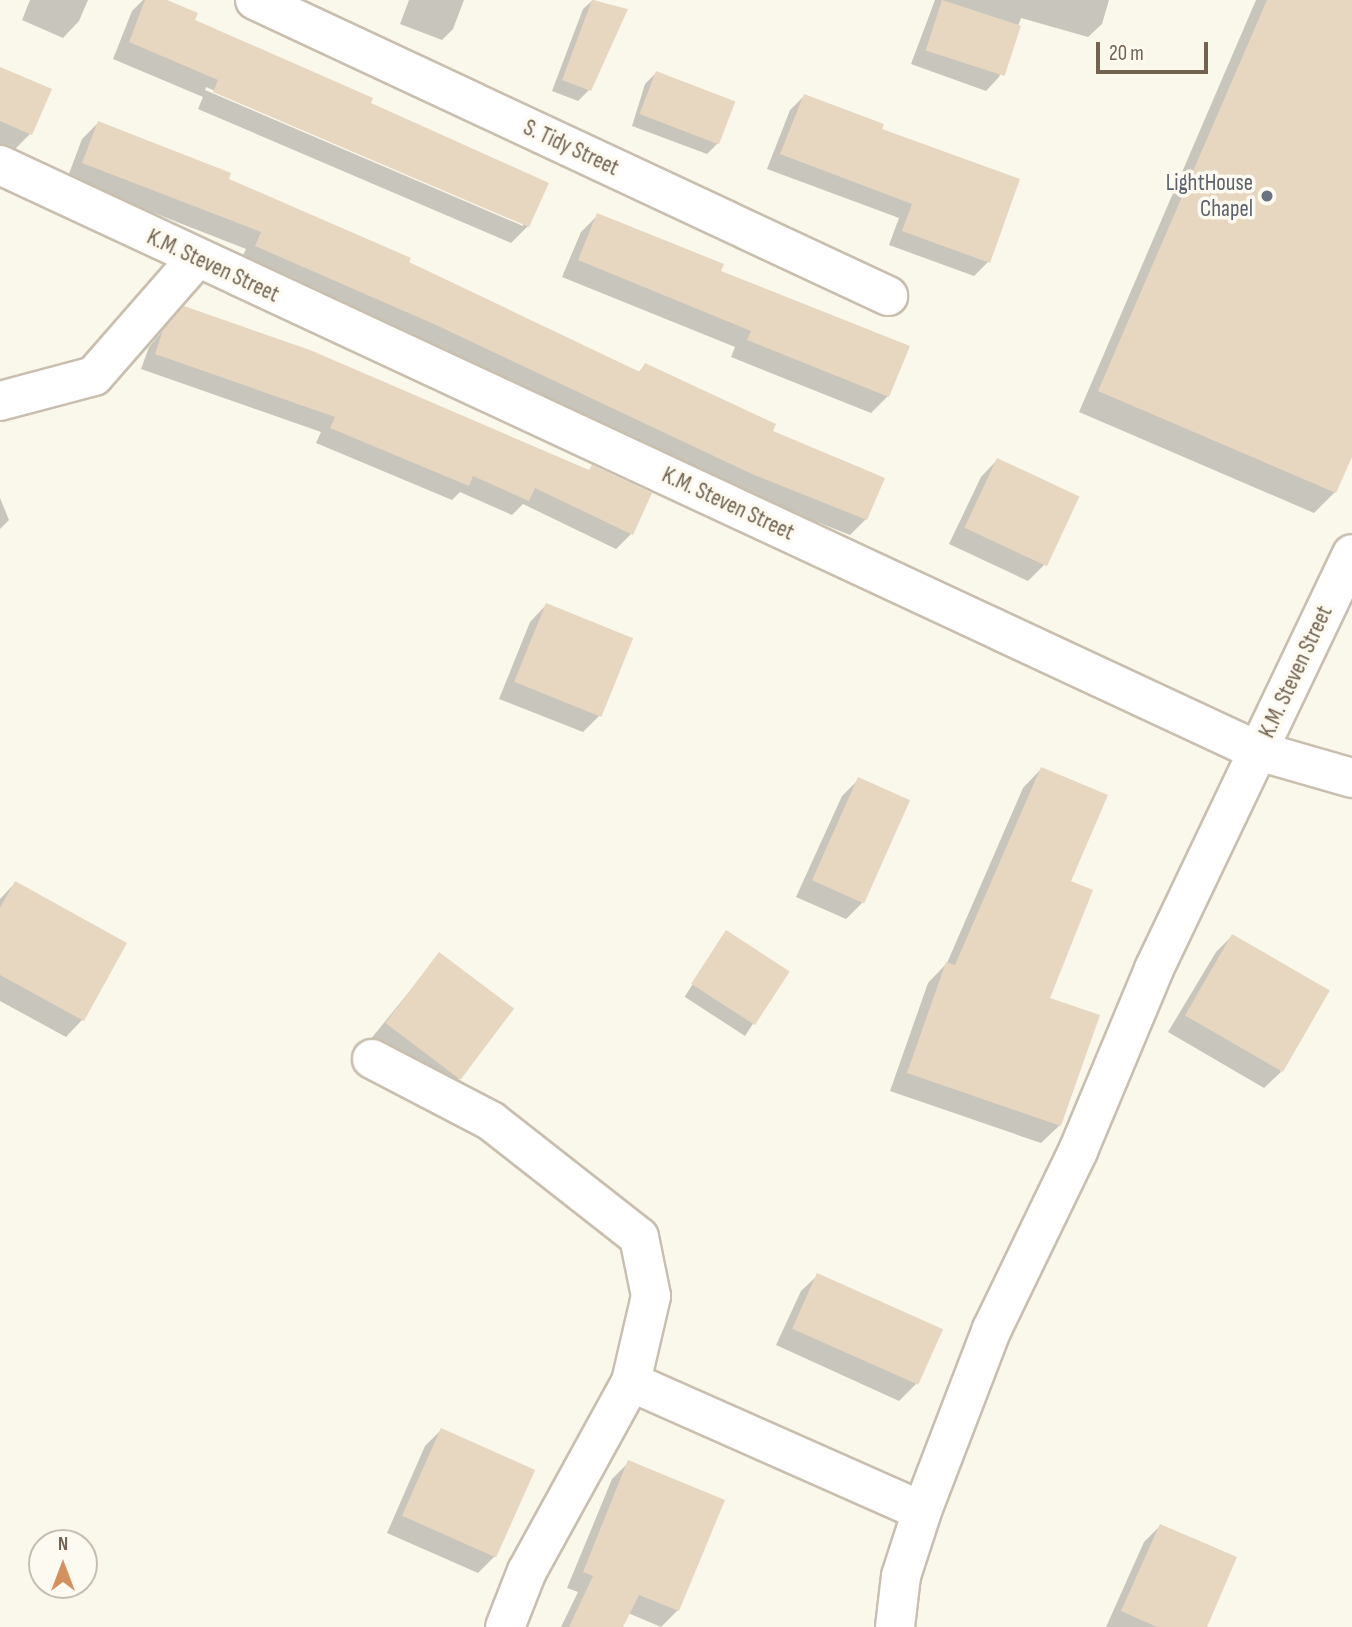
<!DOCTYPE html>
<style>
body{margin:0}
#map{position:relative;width:1352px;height:1627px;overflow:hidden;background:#faf7eb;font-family:"Sofia Sans Condensed",sans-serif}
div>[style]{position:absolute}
.shadow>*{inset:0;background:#0003;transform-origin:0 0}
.building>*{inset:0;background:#e7d7c1;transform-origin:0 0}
.roads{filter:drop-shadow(2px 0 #c8bfaf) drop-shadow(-2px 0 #c8bfaf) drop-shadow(0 2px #c8bfaf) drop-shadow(0 -2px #c8bfaf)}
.minor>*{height:38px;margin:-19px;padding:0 19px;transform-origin:19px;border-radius:19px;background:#fff}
.dots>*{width:19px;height:19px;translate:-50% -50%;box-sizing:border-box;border:4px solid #fdfbf1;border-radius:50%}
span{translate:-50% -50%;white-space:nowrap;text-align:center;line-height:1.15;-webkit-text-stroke:7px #fdfbf1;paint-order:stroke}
.street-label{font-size:23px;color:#726351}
.worship-label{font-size:23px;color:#5b616d}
.right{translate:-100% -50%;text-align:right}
.north{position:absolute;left:28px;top:1529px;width:70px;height:70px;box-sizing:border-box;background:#fdfbf1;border:2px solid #c5beb1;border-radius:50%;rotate:0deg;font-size:19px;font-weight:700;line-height:28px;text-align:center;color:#726351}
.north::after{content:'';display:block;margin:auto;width:24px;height:32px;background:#d5905f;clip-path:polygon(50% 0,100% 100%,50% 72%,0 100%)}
.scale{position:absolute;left:1096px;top:42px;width:112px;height:32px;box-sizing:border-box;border:4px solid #726351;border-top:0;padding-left:9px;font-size:21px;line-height:24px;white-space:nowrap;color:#726351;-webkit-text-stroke:5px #fdfbf1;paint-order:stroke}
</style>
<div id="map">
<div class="shadow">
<div style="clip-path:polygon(30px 0,88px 0,79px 21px,63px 38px,22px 20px)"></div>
<div style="clip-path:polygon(evenodd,143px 0,162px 0,192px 21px,368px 104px,528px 226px,511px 243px,198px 109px,203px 97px,113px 59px,132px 11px,143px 0,206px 87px,523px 222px,523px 226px,205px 90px,206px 87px)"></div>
<div style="clip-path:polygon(409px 0,464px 0,453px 29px,442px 40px,400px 24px)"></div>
<div style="clip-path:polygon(593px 0,625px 10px,589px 90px,578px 101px,552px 91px,583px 9px)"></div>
<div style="clip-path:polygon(935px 0,1109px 0,1102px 24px,1088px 37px,1021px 18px,999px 77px,986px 91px,911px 64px)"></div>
<div style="clip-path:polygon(1256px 0,1352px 0,1352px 452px,1335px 492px,1314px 513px,1079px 412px)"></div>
<div style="clip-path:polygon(0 69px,30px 134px,14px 150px,0 145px)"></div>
<div style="clip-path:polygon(656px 73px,718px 143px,707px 154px,632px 126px,645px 84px)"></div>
<div style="clip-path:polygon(804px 96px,880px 130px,988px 262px,974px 276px,889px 245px,899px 218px,767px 169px,790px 110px)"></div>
<div style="clip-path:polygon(98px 123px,638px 373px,645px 365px,771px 432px,866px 519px,850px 535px,736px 490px,240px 262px,246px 249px,67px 179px,82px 139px)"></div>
<div style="clip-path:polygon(598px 215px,719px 272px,888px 396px,871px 413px,731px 357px,735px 347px,562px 277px,581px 232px)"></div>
<div style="clip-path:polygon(169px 323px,588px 472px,631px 534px,616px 549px,523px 504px,512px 515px,460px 492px,452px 500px,316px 443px,321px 432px,141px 369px,149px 347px)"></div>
<div style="clip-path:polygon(997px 460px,1044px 565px,1028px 581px,949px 544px,981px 477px)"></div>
<div style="clip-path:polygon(0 498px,9px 520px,0 529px)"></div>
<div style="clip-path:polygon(546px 605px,599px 716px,583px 732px,499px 699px,530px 622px)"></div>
<div style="clip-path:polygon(1041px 769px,1069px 882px,1047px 999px,1060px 1125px,1041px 1143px,890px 1091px,928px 983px,947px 963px,1023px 788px)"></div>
<div style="clip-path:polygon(859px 779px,862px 903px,846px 919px,796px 897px,842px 796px)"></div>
<div style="clip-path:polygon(15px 883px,125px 944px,82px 1020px,66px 1037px,0 1001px,0 899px)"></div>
<div style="left:726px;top:933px;width:72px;height:76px;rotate:33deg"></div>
<div style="clip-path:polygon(1232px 936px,1281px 1072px,1264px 1088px,1168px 1032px,1216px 952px)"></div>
<div style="clip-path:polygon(439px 955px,459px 1079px,443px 1095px,370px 1040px)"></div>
<div style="clip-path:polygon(818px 1275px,916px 1384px,899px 1401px,776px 1345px,801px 1291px)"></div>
<div style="clip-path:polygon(441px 1430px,495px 1556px,478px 1573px,387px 1533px,425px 1446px)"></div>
<div style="clip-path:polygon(629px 1462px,678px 1610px,661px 1627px,628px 1613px,621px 1627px,561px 1627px,578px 1592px,567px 1588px,612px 1479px)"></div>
<div style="clip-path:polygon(1160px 1526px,1205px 1627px,1106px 1627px,1144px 1542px)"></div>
</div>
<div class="building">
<div style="clip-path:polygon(145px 0,167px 0,198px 13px,195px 20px,373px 98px,371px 103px,549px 183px,529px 227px,213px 92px,218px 80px,129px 42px)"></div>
<div style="clip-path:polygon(592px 0,628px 9px,591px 91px,562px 80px)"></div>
<div style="left:942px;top:0;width:83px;height:53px;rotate:18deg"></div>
<div style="clip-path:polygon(1267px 0,1352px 0,1352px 457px,1336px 493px,1098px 391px)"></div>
<div style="clip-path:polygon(0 67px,52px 89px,32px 135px,0 121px)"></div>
<div style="left:656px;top:71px;width:85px;height:46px;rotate:21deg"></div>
<div style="clip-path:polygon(804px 94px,884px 124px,882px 129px,1020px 179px,990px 263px,902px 231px,912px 204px,780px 154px)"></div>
<div style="clip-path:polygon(98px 121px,231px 173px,229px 179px,411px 258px,409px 262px,640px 372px,645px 363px,776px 424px,773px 431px,885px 478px,867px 520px,752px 474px,436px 325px,255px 246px,261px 232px,82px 163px)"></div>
<div style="clip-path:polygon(597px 213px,724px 264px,721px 271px,910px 346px,889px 397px,747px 340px,751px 331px,578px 260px)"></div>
<div style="clip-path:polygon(184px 306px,310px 350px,589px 470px,592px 465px,652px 493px,633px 535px,535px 488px,529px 501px,473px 476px,469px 486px,330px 428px,335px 417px,155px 354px,163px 330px)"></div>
<div style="left:997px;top:458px;width:91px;height:77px;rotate:25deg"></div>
<div style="left:546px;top:603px;width:94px;height:85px;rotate:22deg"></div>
<div style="clip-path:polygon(1041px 767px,1108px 795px,1071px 881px,1093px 890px,1050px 998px,1100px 1015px,1061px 1126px,907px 1073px,946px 962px,955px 965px)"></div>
<div style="left:858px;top:777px;width:57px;height:113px;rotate:24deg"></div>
<div style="clip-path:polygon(15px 881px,127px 943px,84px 1021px,0 975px,0 908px)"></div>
<div style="left:726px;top:930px;width:76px;height:64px;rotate:33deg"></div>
<div style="left:1232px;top:934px;width:113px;height:94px;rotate:30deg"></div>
<div style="left:439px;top:952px;width:94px;height:89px;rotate:37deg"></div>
<div style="left:817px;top:1273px;width:138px;height:61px;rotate:24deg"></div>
<div style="left:441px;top:1428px;width:103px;height:96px;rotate:24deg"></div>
<div style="clip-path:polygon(628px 1460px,725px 1500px,679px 1611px,639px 1595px,623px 1627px,569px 1627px,593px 1576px,583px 1572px)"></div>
<div style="clip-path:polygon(1160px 1524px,1237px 1557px,1207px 1627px,1157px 1627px,1121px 1611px)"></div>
</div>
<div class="roads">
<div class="minor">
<div style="left:255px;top:0;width:699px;rotate:25.06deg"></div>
<div style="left:0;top:165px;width:1388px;rotate:24.98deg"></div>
<div style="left:1258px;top:751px;width:218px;rotate:-64.5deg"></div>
<div style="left:0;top:401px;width:97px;rotate:-14.9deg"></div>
<div style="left:94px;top:376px;width:157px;rotate:-48.9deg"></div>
<div style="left:372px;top:1059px;width:134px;rotate:27.5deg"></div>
<div style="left:491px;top:1121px;width:188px;rotate:38.1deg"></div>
<div style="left:639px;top:1237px;width:60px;rotate:78.5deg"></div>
<div style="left:651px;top:1296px;width:88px;rotate:103.1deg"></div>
<div style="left:631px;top:1382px;width:216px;rotate:118.8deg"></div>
<div style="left:527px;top:1571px;width:60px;rotate:111.4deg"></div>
<div style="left:631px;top:1382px;width:318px;rotate:23.9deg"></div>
<div style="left:895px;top:1627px;width:51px;rotate:-83.3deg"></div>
<div style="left:901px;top:1576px;width:68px;rotate:-72.1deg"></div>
<div style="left:922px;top:1511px;width:195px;rotate:-69deg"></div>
<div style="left:992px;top:1329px;width:198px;rotate:-64.2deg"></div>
<div style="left:1078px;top:1151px;width:197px;rotate:-67.3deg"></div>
<div style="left:1154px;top:969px;width:242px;rotate:-64.5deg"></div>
<div style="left:1258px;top:751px;width:98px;rotate:16deg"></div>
</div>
</div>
<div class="dots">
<div style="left:1267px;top:196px;background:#6b7280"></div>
</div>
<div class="street-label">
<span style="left:571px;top:148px;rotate:25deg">S. Tidy Street</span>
<span style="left:213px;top:266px;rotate:25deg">K.M. Steven Street</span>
<span style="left:728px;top:504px;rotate:25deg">K.M. Steven Street</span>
<span style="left:1296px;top:672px;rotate:-65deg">K.M. Steven Street</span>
</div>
<div class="worship-label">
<span class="right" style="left:1253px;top:196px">LightHouse<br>Chapel</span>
</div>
<div class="north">N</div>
<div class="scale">20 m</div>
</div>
